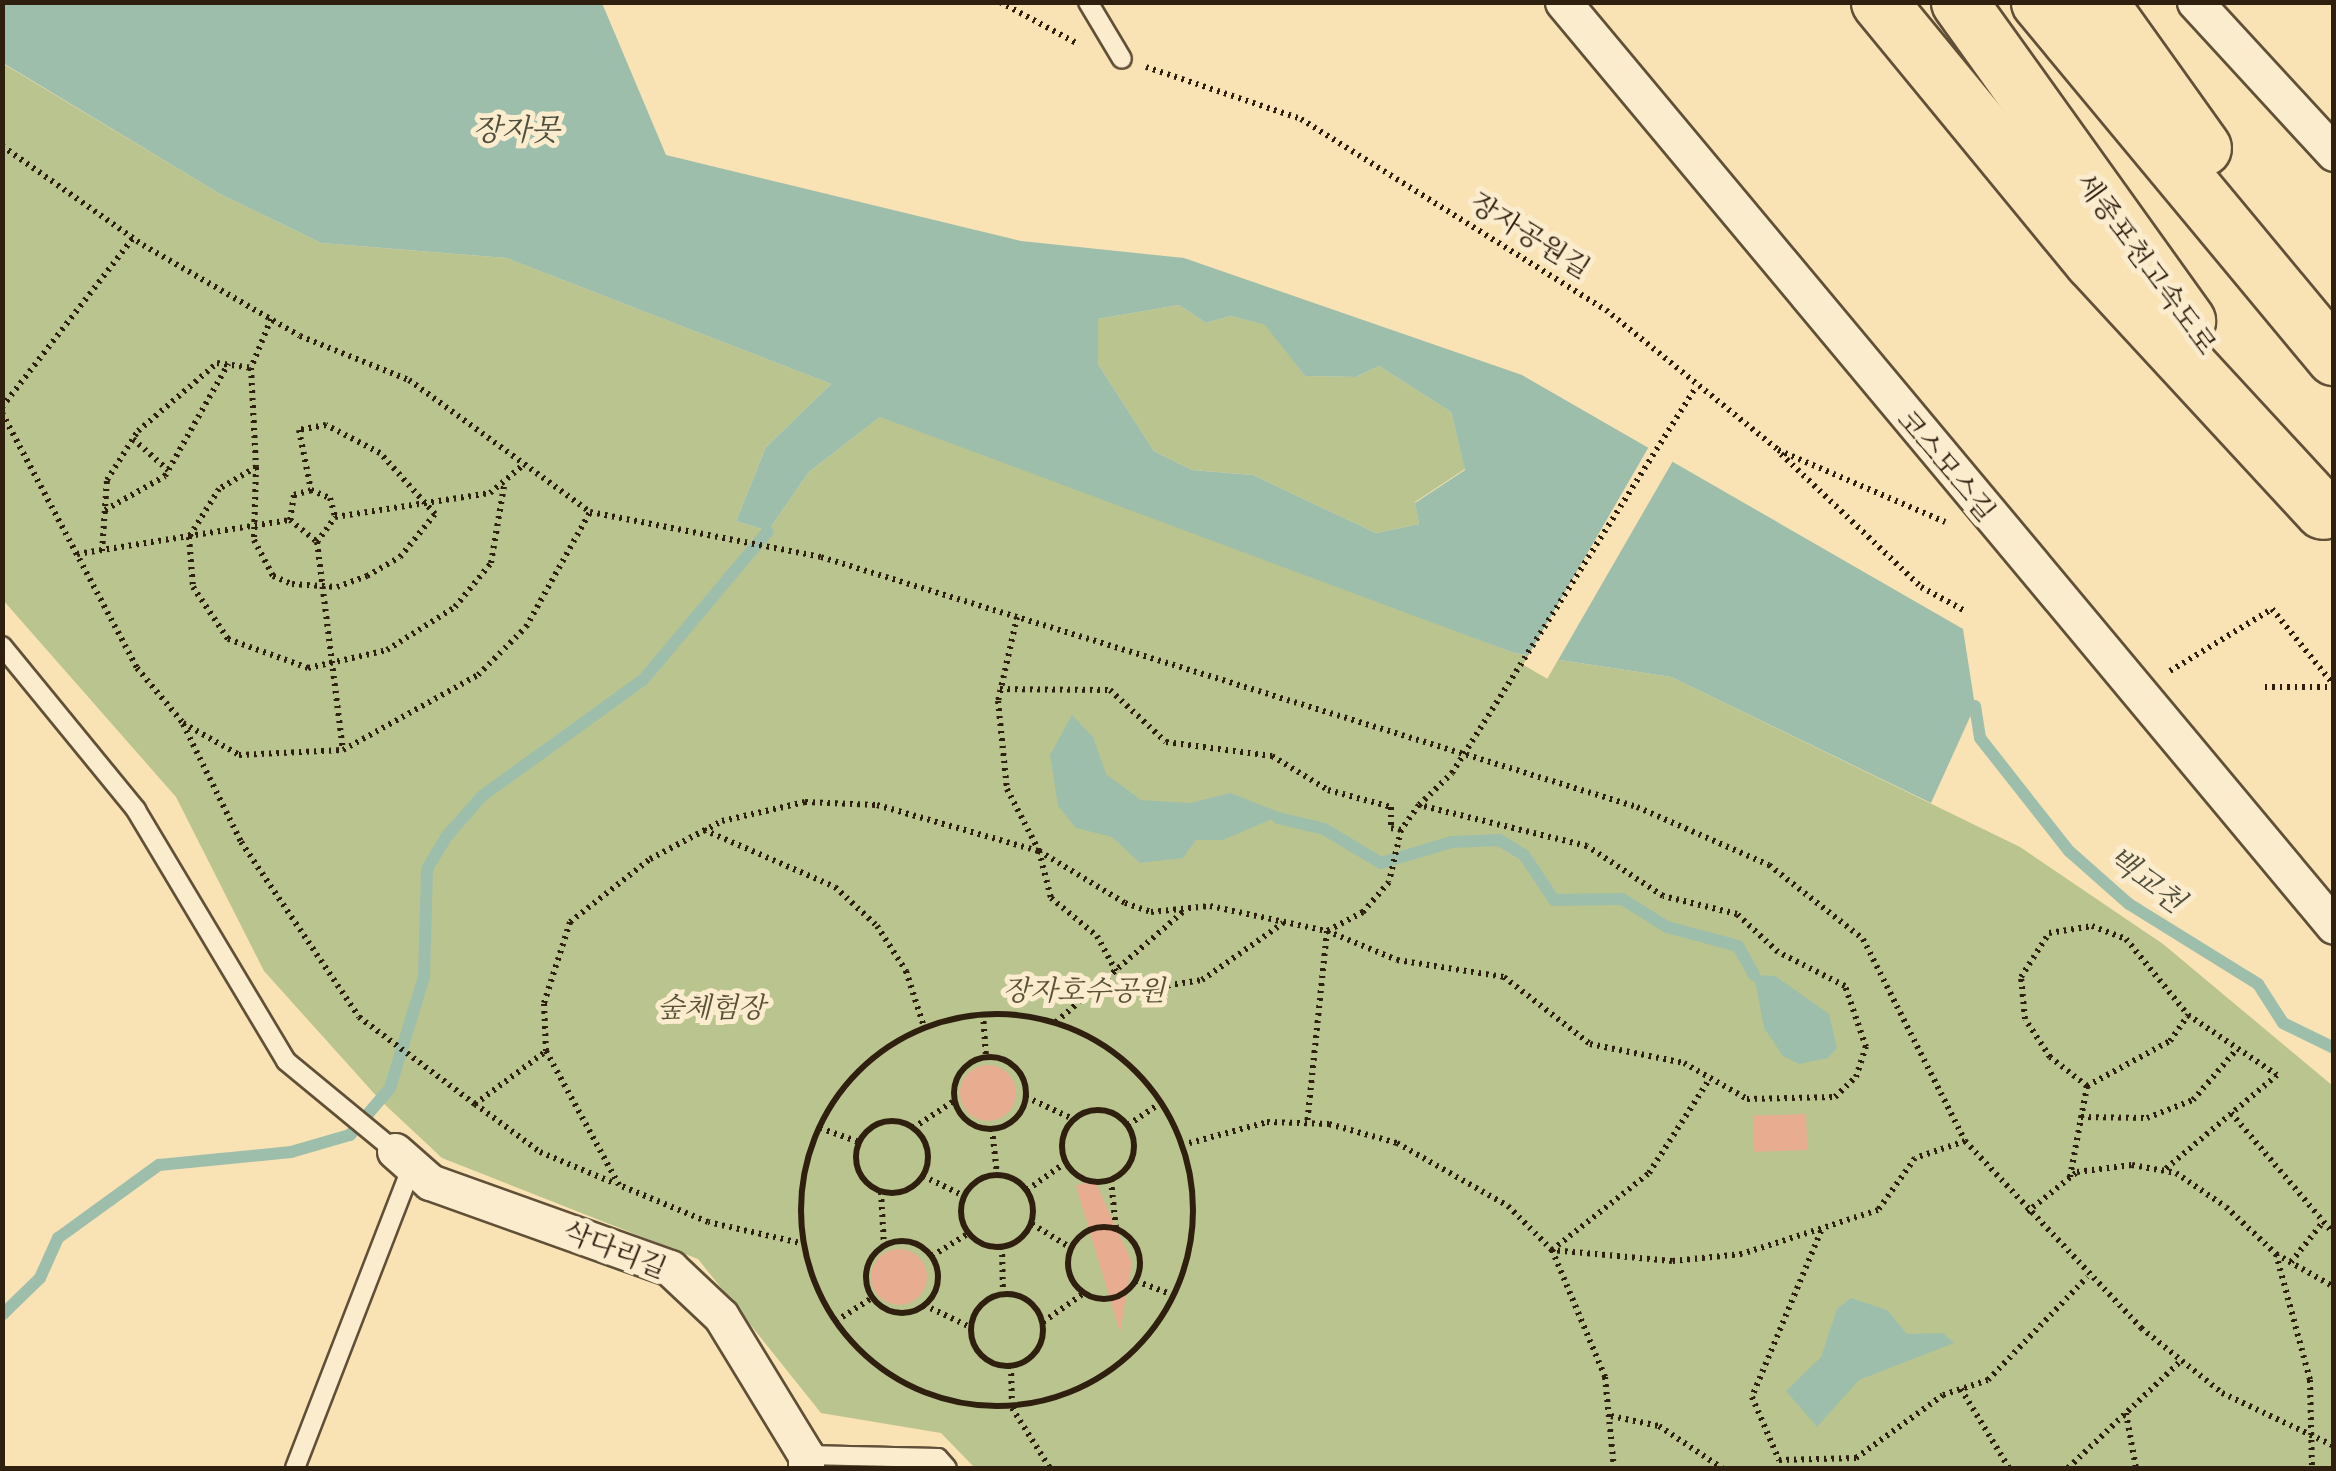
<!DOCTYPE html>
<meta charset="utf-8">
<style>
body{margin:0}
#map{position:relative;width:2336px;height:1471px;overflow:hidden;background:#f9e2b3;font-family:"IM FELL Great Primer","Noto Serif KR",serif}
div>[style]{position:absolute}
.green>*{inset:0;background:#bac48f}
.water>*{inset:0;background:#9ebeac}
.pier>*{inset:0;background:#f9e2b3;transform-origin:0 0}
.stream>*{height:12px;margin:-6px;padding:0 6px;transform-origin:6px;border-radius:6px;background:#9ebeac}
.building>*{inset:0;background:#e8ad91;transform-origin:0 0}
.round{border-radius:50%}
.path>*{height:6px;margin-top:-3px;transform-origin:0;background:repeating-linear-gradient(90deg,#2e1f0f 0 2.5px,transparent 0 7.5px)}
.path>.ring{margin:-3px;padding:0;box-sizing:content-box;background:none;border:6px solid #2e1f0f;border-radius:50%}
.roads{filter:drop-shadow(2px 0 #615038) drop-shadow(-2px 0 #615038) drop-shadow(0 2px #615038) drop-shadow(0 -2px #615038)}
.service>*{height:18px;margin:-9px;padding:0 9px;transform-origin:9px;border-radius:9px;background:#fbecce}
.minor>*{height:35px;margin:-17.5px;padding:0 17.5px;transform-origin:17.5px;border-radius:17.5px;background:#fbecce}
.motorway>*{height:55px;margin:-27.5px;padding:0 27.5px;transform-origin:27.5px;border-radius:27.5px;background:#f9e2b3}
span{translate:-50% -50%;white-space:nowrap;text-align:center;line-height:1.15;-webkit-text-stroke:10px #fbecce;paint-order:stroke}
.street-label{font-size:28px;color:#2e1f0f}
.park-label{font-size:28px;color:#585135;font-style:italic}
.water-label{font-size:30px;color:#504f3e;font-style:italic}
.frame{position:absolute;inset:0;border:5px solid #2e1f0f;pointer-events:none}
</style>
<div id="map">
<div class="green">
<div style="clip-path:polygon(2px 63px,220px 194px,321px 243px,506px 258px,831px 384px,766px 447px,736px 521px,768px 531px,809px 472px,880px 417px,923px 427px,1514px 653px,1671px 677px,2020px 847px,2163px 944px,2333px 1086px,2333px 1468px,975px 1468px,941px 1433px,821px 1413px,698px 1259px,442px 1158px,380px 1100px,264px 971px,176px 797px,3px 600px)"></div>
<div style="clip-path:polygon(1179px 305px,1206px 323px,1231px 316px,1266px 325px,1305px 376px,1356px 377px,1379px 366px,1451px 412px,1465px 469px,1415px 502px,1419px 524px,1376px 533px,1253px 475px,1192px 470px,1154px 451px,1098px 364px,1098px 319px)"></div>
</div>
<div class="water">
<div style="clip-path:polygon(evenodd,277px 2px,602px 3px,666px 155px,1021px 241px,1184px 258px,1522px 375px,1963px 629px,1975px 706px,1931px 803px,1671px 677px,1514px 653px,880px 417px,809px 472px,768px 531px,736px 521px,766px 447px,831px 384px,506px 258px,321px 243px,220px 194px,3px 63px,2px 3px,277px 2px,1179px 305px,1206px 323px,1231px 316px,1265px 325px,1305px 376px,1356px 377px,1379px 366px,1451px 412px,1465px 470px,1415px 503px,1419px 524px,1376px 533px,1253px 475px,1192px 470px,1154px 451px,1098px 364px,1098px 319px,1179px 305px)"></div>
<div style="clip-path:polygon(1072px 715px,1093px 737px,1106px 774px,1141px 800px,1190px 803px,1230px 793px,1284px 814px,1223px 840px,1196px 840px,1183px 858px,1140px 863px,1112px 837px,1076px 828px,1058px 806px,1050px 755px)"></div>
<div style="clip-path:polygon(1754px 975px,1775px 976px,1829px 1014px,1837px 1048px,1828px 1058px,1799px 1064px,1783px 1056px,1764px 1028px)"></div>
<div style="clip-path:polygon(1851px 1298px,1887px 1310px,1907px 1334px,1943px 1333px,1954px 1343px,1859px 1380px,1817px 1427px,1786px 1391px,1821px 1357px,1837px 1309px)"></div>
</div>
<div class="pier">
<div style="left:1651px;top:443px;width:28px;height:256px;rotate:30deg"></div>
</div>
<div class="stream">
<div style="left:1975px;top:706px;width:32px;rotate:81deg"></div>
<div style="left:1980px;top:738px;width:144px;rotate:51.8deg"></div>
<div style="left:2069px;top:851px;width:80px;rotate:41.5deg"></div>
<div style="left:2129px;top:904px;width:152px;rotate:31.8deg"></div>
<div style="left:2258px;top:984px;width:46px;rotate:57.3deg"></div>
<div style="left:2283px;top:1023px;width:57px;rotate:26.1deg"></div>
<div style="left:1278px;top:818px;width:47px;rotate:13.4deg"></div>
<div style="left:1324px;top:829px;width:66px;rotate:30.8deg"></div>
<div style="left:1381px;top:863px;width:74px;rotate:-16.5deg"></div>
<div style="left:1452px;top:842px;width:47px;rotate:-2.4deg"></div>
<div style="left:1499px;top:840px;width:29px;rotate:31deg"></div>
<div style="left:1524px;top:855px;width:54px;rotate:56.3deg"></div>
<div style="left:1554px;top:900px;width:68px;rotate:-0.8deg"></div>
<div style="left:1622px;top:899px;width:53px;rotate:31.9deg"></div>
<div style="left:1667px;top:927px;width:73px;rotate:15deg"></div>
<div style="left:1738px;top:946px;width:33px;rotate:61deg"></div>
<div style="left:2px;top:1315px;width:53px;rotate:-44.2deg"></div>
<div style="left:40px;top:1278px;width:44px;rotate:-65.8deg"></div>
<div style="left:58px;top:1238px;width:125px;rotate:-35.9deg"></div>
<div style="left:159px;top:1165px;width:133px;rotate:-5.6deg"></div>
<div style="left:291px;top:1152px;width:61px;rotate:-16.1deg"></div>
<div style="left:350px;top:1135px;width:62px;rotate:-49.6deg"></div>
<div style="left:390px;top:1088px;width:116px;rotate:-73deg"></div>
<div style="left:424px;top:977px;width:108px;rotate:-88.4deg"></div>
<div style="left:427px;top:869px;width:39px;rotate:-59deg"></div>
<div style="left:447px;top:836px;width:53px;rotate:-48.8deg"></div>
<div style="left:482px;top:796px;width:198px;rotate:-35.8deg"></div>
<div style="left:643px;top:680px;width:194px;rotate:-50deg"></div>
</div>
<div class="building">
<div class="round" style="left:960px;top:1065px;width:56px;height:56px"></div>
<div style="left:1806px;top:1114px;width:36px;height:53px;rotate:88deg"></div>
<div style="clip-path:polygon(1094px 1179px,1132px 1263px,1120px 1332px,1076px 1186px)"></div>
<div class="round" style="left:871px;top:1249px;width:56px;height:56px"></div>
</div>
<div class="path">
<div style="left:1000px;top:2px;width:89px;rotate:28.3deg"></div>
<div style="left:1146px;top:67px;width:163px;rotate:18.5deg"></div>
<div style="left:1301px;top:119px;width:360px;rotate:32.1deg"></div>
<div style="left:1606px;top:310px;width:222px;rotate:39.1deg"></div>
<div style="left:1778px;top:450px;width:182px;rotate:23.3deg"></div>
<div style="left:2px;top:146px;width:172px;rotate:35.1deg"></div>
<div style="left:143px;top:245px;width:181px;rotate:30.1deg"></div>
<div style="left:300px;top:336px;width:118px;rotate:22deg"></div>
<div style="left:409px;top:380px;width:224px;rotate:36.1deg"></div>
<div style="left:590px;top:512px;width:235px;rotate:11deg"></div>
<div style="left:821px;top:557px;width:853px;rotate:17.03deg"></div>
<div style="left:1637px;top:807px;width:144px;rotate:23.7deg"></div>
<div style="left:1769px;top:865px;width:120px;rotate:38.2deg"></div>
<div style="left:1863px;top:939px;width:226px;rotate:63.2deg"></div>
<div style="left:1965px;top:1141px;width:53px;rotate:161.2deg"></div>
<div style="left:1915px;top:1158px;width:64px;rotate:125.4deg"></div>
<div style="left:1878px;top:1210px;width:143px;rotate:162.1deg"></div>
<div style="left:1742px;top:1254px;width:70px;rotate:174.3deg"></div>
<div style="left:1672px;top:1261px;width:121px;rotate:-174.8deg"></div>
<div style="left:1552px;top:1250px;width:138px;rotate:67.3deg"></div>
<div style="left:1605px;top:1377px;width:91px;rotate:84.4deg"></div>
<div style="left:271px;top:319px;width:53px;rotate:112.2deg"></div>
<div style="left:251px;top:368px;width:99px;rotate:87.1deg"></div>
<div style="left:256px;top:467px;width:43px;rotate:149.3deg"></div>
<div style="left:219px;top:489px;width:57px;rotate:122deg"></div>
<div style="left:189px;top:537px;width:50px;rotate:85.4deg"></div>
<div style="left:193px;top:587px;width:63px;rotate:56.1deg"></div>
<div style="left:228px;top:639px;width:85px;rotate:19.9deg"></div>
<div style="left:308px;top:668px;width:81px;rotate:-12.8deg"></div>
<div style="left:387px;top:650px;width:80px;rotate:-32.3deg"></div>
<div style="left:455px;top:607px;width:57px;rotate:-50.7deg"></div>
<div style="left:491px;top:563px;width:78px;rotate:-80.4deg"></div>
<div style="left:2px;top:407px;width:214px;rotate:-52.2deg"></div>
<div style="left:2px;top:413px;width:289px;rotate:62.1deg"></div>
<div style="left:137px;top:668px;width:72px;rotate:50.1deg"></div>
<div style="left:183px;top:723px;width:64px;rotate:29.7deg"></div>
<div style="left:239px;top:755px;width:104px;rotate:-2.8deg"></div>
<div style="left:343px;top:750px;width:154px;rotate:-29.1deg"></div>
<div style="left:478px;top:675px;width:68px;rotate:-45deg"></div>
<div style="left:526px;top:627px;width:132px;rotate:-60.9deg"></div>
<div style="left:133px;top:439px;width:47px;rotate:41.5deg"></div>
<div style="left:1781px;top:454px;width:193px;rotate:43.5deg"></div>
<div style="left:1921px;top:587px;width:50px;rotate:28.6deg"></div>
<div style="left:256px;top:467px;width:73px;rotate:91.6deg"></div>
<div style="left:254px;top:540px;width:41px;rotate:62.2deg"></div>
<div style="left:273px;top:576px;width:21px;rotate:23deg"></div>
<div style="left:292px;top:584px;width:45px;rotate:3.8deg"></div>
<div style="left:337px;top:587px;width:32px;rotate:-20deg"></div>
<div style="left:367px;top:576px;width:38px;rotate:-30deg"></div>
<div style="left:400px;top:557px;width:55px;rotate:-50.9deg"></div>
<div style="left:435px;top:514px;width:82px;rotate:-132deg"></div>
<div style="left:380px;top:453px;width:61px;rotate:-152.6deg"></div>
<div style="left:326px;top:425px;width:27px;rotate:170deg"></div>
<div style="left:299px;top:430px;width:61px;rotate:78.7deg"></div>
<div style="left:105px;top:510px;width:69px;rotate:-29.5deg"></div>
<div style="left:165px;top:476px;width:129px;rotate:-60.6deg"></div>
<div style="left:290px;top:520px;width:25px;rotate:-81deg"></div>
<div style="left:294px;top:495px;width:18px;rotate:-16deg"></div>
<div style="left:311px;top:490px;width:21px;rotate:23deg"></div>
<div style="left:330px;top:498px;width:20px;rotate:75deg"></div>
<div style="left:317px;top:542px;width:210px;rotate:82.9deg"></div>
<div style="left:102px;top:551px;width:71px;rotate:-86deg"></div>
<div style="left:107px;top:480px;width:58px;rotate:-57.7deg"></div>
<div style="left:138px;top:431px;width:104px;rotate:-40.7deg"></div>
<div style="left:217px;top:363px;width:34px;rotate:8deg"></div>
<div style="left:77px;top:554px;width:216px;rotate:-9.1deg"></div>
<div style="left:290px;top:520px;width:35px;rotate:39deg"></div>
<div style="left:317px;top:542px;width:31px;rotate:-54deg"></div>
<div style="left:335px;top:517px;width:157px;rotate:-8.8deg"></div>
<div style="left:490px;top:493px;width:42px;rotate:-40.2deg"></div>
<div style="left:1017px;top:617px;width:86px;rotate:102.7deg"></div>
<div style="left:998px;top:701px;width:88px;rotate:84.2deg"></div>
<div style="left:1007px;top:789px;width:70px;rotate:62.7deg"></div>
<div style="left:1039px;top:851px;width:100px;rotate:31.2deg"></div>
<div style="left:1125px;top:903px;width:28px;rotate:19deg"></div>
<div style="left:1151px;top:912px;width:59px;rotate:-5.8deg"></div>
<div style="left:1210px;top:906px;width:120px;rotate:12.1deg"></div>
<div style="left:1327px;top:931px;width:76px;rotate:22.5deg"></div>
<div style="left:1397px;top:960px;width:108px;rotate:9deg"></div>
<div style="left:1504px;top:977px;width:109px;rotate:37.9deg"></div>
<div style="left:1590px;top:1044px;width:96px;rotate:11.4deg"></div>
<div style="left:1684px;top:1063px;width:73px;rotate:29.7deg"></div>
<div style="left:1747px;top:1099px;width:88px;rotate:-1.3deg"></div>
<div style="left:1835px;top:1097px;width:29px;rotate:-44deg"></div>
<div style="left:1856px;top:1077px;width:32px;rotate:-72deg"></div>
<div style="left:1866px;top:1047px;width:65px;rotate:-109deg"></div>
<div style="left:1845px;top:986px;width:75px;rotate:-153.1deg"></div>
<div style="left:1778px;top:952px;width:56px;rotate:-137.2deg"></div>
<div style="left:1737px;top:914px;width:76px;rotate:-166.3deg"></div>
<div style="left:1663px;top:896px;width:91px;rotate:-146.7deg"></div>
<div style="left:1587px;top:846px;width:173px;rotate:-166.3deg"></div>
<div style="left:1419px;top:805px;width:31px;rotate:126deg"></div>
<div style="left:1401px;top:830px;width:53px;rotate:103deg"></div>
<div style="left:1389px;top:882px;width:40px;rotate:131deg"></div>
<div style="left:1363px;top:912px;width:41px;rotate:152.2deg"></div>
<div style="left:1327px;top:931px;width:193px;rotate:95.9deg"></div>
<div style="left:2170px;top:671px;width:119px;rotate:-31.3deg"></div>
<div style="left:2272px;top:609px;width:98px;rotate:50.8deg"></div>
<div style="left:2265px;top:687px;width:69px"></div>
<div style="left:1000px;top:689px;width:110px;rotate:0.5deg"></div>
<div style="left:1110px;top:690px;width:76px;rotate:42.9deg"></div>
<div style="left:1166px;top:742px;width:107px;rotate:7.5deg"></div>
<div style="left:1272px;top:756px;width:66px;rotate:31.3deg"></div>
<div style="left:1328px;top:790px;width:65px;rotate:15.1deg"></div>
<div style="left:1391px;top:807px;width:21px;rotate:90deg"></div>
<div style="left:1391px;top:828px;width:10px;rotate:11deg"></div>
<div style="left:183px;top:724px;width:131px;rotate:63.8deg"></div>
<div style="left:241px;top:842px;width:211px;rotate:56deg"></div>
<div style="left:359px;top:1017px;width:145px;rotate:36.9deg"></div>
<div style="left:475px;top:1104px;width:89px;rotate:-36.7deg"></div>
<div style="left:1419px;top:805px;width:46px;rotate:-44.1deg"></div>
<div style="left:1452px;top:773px;width:454px;rotate:-57.7deg"></div>
<div style="left:704px;top:830px;width:143px;rotate:23.5deg"></div>
<div style="left:835px;top:887px;width:57px;rotate:42.9deg"></div>
<div style="left:877px;top:926px;width:54px;rotate:57.2deg"></div>
<div style="left:906px;top:971px;width:59px;rotate:72.2deg"></div>
<div class="ring" style="left:801px;top:1014px;width:386px;height:386px"></div>
<div style="left:983px;top:1014px;width:43px;rotate:86deg"></div>
<div style="left:1056px;top:1022px;width:172px;rotate:-41deg"></div>
<div class="ring" style="left:954px;top:1057px;width:66px;height:66px"></div>
<div style="left:2087px;top:1086px;width:94px;rotate:-28.5deg"></div>
<div style="left:2170px;top:1041px;width:32px;rotate:-55deg"></div>
<div style="left:1026px;top:1097px;width:52px;rotate:25.1deg"></div>
<div style="left:475px;top:1104px;width:81px;rotate:36.4deg"></div>
<div style="left:540px;top:1152px;width:82px;rotate:22.8deg"></div>
<div class="ring" style="left:1062px;top:1110px;width:66px;height:66px"></div>
<div style="left:2231px;top:1113px;width:159px;rotate:49.6deg"></div>
<div style="left:2081px;top:1117px;width:66px;rotate:0.9deg"></div>
<div style="left:2147px;top:1118px;width:49px;rotate:-21.4deg"></div>
<div style="left:2193px;top:1100px;width:67px;rotate:-49.2deg"></div>
<div class="ring" style="left:856px;top:1121px;width:66px;height:66px"></div>
<div style="left:1128px;top:1125px;width:41px;rotate:-34.1deg"></div>
<div style="left:820px;top:1128px;width:41px;rotate:19.7deg"></div>
<div style="left:913px;top:1128px;width:49px;rotate:-33.4deg"></div>
<div style="left:992px;top:1129px;width:45px;rotate:83.7deg"></div>
<div style="left:1965px;top:1141px;width:257px;rotate:46.7deg"></div>
<div style="left:2141px;top:1328px;width:104px;rotate:38.7deg"></div>
<div style="left:2222px;top:1393px;width:124px;rotate:25.3deg"></div>
<div style="left:1182px;top:1145px;width:88px;rotate:-15.1deg"></div>
<div style="left:1267px;top:1122px;width:62px;rotate:1.8deg"></div>
<div style="left:1329px;top:1124px;width:71px;rotate:15.6deg"></div>
<div style="left:1397px;top:1143px;width:128px;rotate:29.6deg"></div>
<div style="left:1508px;top:1206px;width:62px;rotate:45deg"></div>
<div style="left:1552px;top:1250px;width:124px;rotate:-38.4deg"></div>
<div style="left:1649px;top:1173px;width:111px;rotate:-57.2deg"></div>
<div class="ring" style="left:961px;top:1175px;width:66px;height:66px"></div>
<div style="left:923px;top:1176px;width:46px;rotate:26deg"></div>
<div style="left:2070px;top:1177px;width:93px;rotate:-79.4deg"></div>
<div style="left:2087px;top:1086px;width:47px;rotate:-141.9deg"></div>
<div style="left:2050px;top:1057px;width:45px;rotate:-123.3deg"></div>
<div style="left:2025px;top:1019px;width:42px;rotate:-95.4deg"></div>
<div style="left:2021px;top:977px;width:52px;rotate:-57.5deg"></div>
<div style="left:2049px;top:933px;width:44px;rotate:-9.2deg"></div>
<div style="left:2092px;top:926px;width:36px;rotate:21deg"></div>
<div style="left:2126px;top:939px;width:98px;rotate:50.8deg"></div>
<div style="left:2188px;top:1015px;width:107px;rotate:34deg"></div>
<div style="left:2277px;top:1075px;width:149px;rotate:139.9deg"></div>
<div style="left:1111px;top:1180px;width:49px;rotate:84.2deg"></div>
<div style="left:1027px;top:1190px;width:47px;rotate:-35.4deg"></div>
<div style="left:881px;top:1192px;width:53px;rotate:86.8deg"></div>
<div style="left:2027px;top:1212px;width:64px;rotate:-38.7deg"></div>
<div style="left:2077px;top:1172px;width:55px;rotate:-7.3deg"></div>
<div style="left:2132px;top:1165px;width:45px;rotate:10.3deg"></div>
<div style="left:2176px;top:1173px;width:60px;rotate:34.2deg"></div>
<div style="left:2226px;top:1207px;width:69px;rotate:43.2deg"></div>
<div style="left:2276px;top:1254px;width:131px;rotate:74.9deg"></div>
<div style="left:2310px;top:1380px;width:88px;rotate:88.7deg"></div>
<div style="left:1032px;top:1224px;width:46px;rotate:31.6deg"></div>
<div class="ring" style="left:1068px;top:1227px;width:66px;height:66px"></div>
<div style="left:1821px;top:1231px;width:180px;rotate:112.6deg"></div>
<div style="left:1752px;top:1397px;width:69px;rotate:66.8deg"></div>
<div style="left:1779px;top:1460px;width:77px;rotate:-1.5deg"></div>
<div style="left:1856px;top:1458px;width:107px;rotate:-35.9deg"></div>
<div style="left:1943px;top:1395px;width:47px;rotate:-18.4deg"></div>
<div style="left:1988px;top:1380px;width:143px;rotate:-46.1deg"></div>
<div class="ring" style="left:866px;top:1241px;width:66px;height:66px"></div>
<div style="left:805px;top:1244px;width:99px;rotate:-167.2deg"></div>
<div style="left:708px;top:1222px;width:96px;rotate:-157.4deg"></div>
<div style="left:619px;top:1185px;width:153px;rotate:-118.6deg"></div>
<div style="left:546px;top:1051px;width:48px;rotate:-92.4deg"></div>
<div style="left:544px;top:1003px;width:85px;rotate:-72.2deg"></div>
<div style="left:570px;top:922px;width:102px;rotate:-38.2deg"></div>
<div style="left:650px;top:859px;width:81px;rotate:-27.8deg"></div>
<div style="left:722px;top:821px;width:85px;rotate:-12.9deg"></div>
<div style="left:805px;top:802px;width:72px;rotate:2.4deg"></div>
<div style="left:877px;top:805px;width:168px;rotate:15.9deg"></div>
<div style="left:1039px;top:851px;width:49px;rotate:75.7deg"></div>
<div style="left:1051px;top:898px;width:60px;rotate:39.6deg"></div>
<div style="left:1097px;top:936px;width:44px;rotate:61.7deg"></div>
<div style="left:1118px;top:975px;width:25px;rotate:37deg"></div>
<div style="left:1138px;top:990px;width:65px;rotate:-8.9deg"></div>
<div style="left:1202px;top:980px;width:99px;rotate:-35.1deg"></div>
<div style="left:1002px;top:1247px;width:47px;rotate:88.8deg"></div>
<div style="left:2276px;top:1254px;width:67px;rotate:29.6deg"></div>
<div style="left:932px;top:1256px;width:44px;rotate:-31.9deg"></div>
<div style="left:2291px;top:1262px;width:51px;rotate:-51.3deg"></div>
<div style="left:1136px;top:1281px;width:43px;rotate:20.6deg"></div>
<div class="ring" style="left:971px;top:1294px;width:66px;height:66px"></div>
<div style="left:924px;top:1305px;width:53px;rotate:25.6deg"></div>
<div style="left:836px;top:1321px;width:43px;rotate:-32.6deg"></div>
<div style="left:1043px;top:1322px;width:50px;rotate:-35.3deg"></div>
<div style="left:1011px;top:1366px;width:42px;rotate:88.6deg"></div>
<div style="left:1012px;top:1408px;width:71px;rotate:57.7deg"></div>
<div style="left:1961px;top:1389px;width:92px;rotate:58.7deg"></div>
<div style="left:2126px;top:1413px;width:56px;rotate:79.7deg"></div>
<div style="left:1611px;top:1416px;width:49px;rotate:11.8deg"></div>
<div style="left:1659px;top:1426px;width:76px;rotate:33.7deg"></div>
<div style="left:2068px;top:1468px;width:157px;rotate:-43.5deg"></div>
</div>
<div class="roads">
<div class="service">
<div style="left:1088px;top:2px;width:66px;rotate:59.2deg"></div>
<div style="left:2px;top:646px;width:212px;rotate:50.7deg"></div>
<div style="left:136px;top:810px;width:292px;rotate:59.1deg"></div>
<div style="left:286px;top:1061px;width:141px;rotate:39.5deg"></div>
<div style="left:806px;top:1455px;width:132px;rotate:1.3deg"></div>
<div style="left:938px;top:1458px;width:13px;rotate:48deg"></div>
<div style="left:295px;top:1468px;width:323px;rotate:-68.8deg"></div>
</div>
<div class="minor">
<div style="left:1563px;top:2px;width:1203px;rotate:50.16deg"></div>
<div style="left:2195px;top:2px;width:205px;rotate:47.4deg"></div>
<div style="left:395px;top:1151px;width:47px;rotate:41.5deg"></div>
<div style="left:430px;top:1182px;width:255px;rotate:19.7deg"></div>
<div style="left:670px;top:1268px;width:70px;rotate:43.3deg"></div>
<div style="left:721px;top:1316px;width:163px;rotate:58.6deg"></div>
<div style="left:806px;top:1455px;width:13px;rotate:90deg"></div>
</div>
<div class="motorway">
<div style="left:1879px;top:2px;width:335px;rotate:50.6deg"></div>
<div style="left:2092px;top:261px;width:340px;rotate:47.3deg"></div>
<div style="left:1959px;top:2px;width:392px;rotate:54.4deg"></div>
<div style="left:2039px;top:2px;width:462px;rotate:50.3deg"></div>
<div style="left:2099px;top:2px;width:179px;rotate:54.5deg"></div>
</div>
</div>
<div class="street-label">
<span style="left:1530px;top:236px;rotate:32deg">장자공원길</span>
<span style="left:2146px;top:264px;rotate:54deg">세종포천고속도로</span>
<span style="left:1946px;top:466px;rotate:50deg">코스모스길</span>
<span style="left:615px;top:1250px;rotate:22deg">삭다리길</span>
</div>
<div class="park-label">
<span style="left:1084px;top:991px">장자호수공원</span>
<span style="left:711px;top:1008px">숲체험장</span>
</div>
<div class="water-label">
<span style="left:516px;top:130px">장자못</span>
<span style="left:2146px;top:880px;rotate:37deg">백교천</span>
</div>
<div class="frame"></div>
</div>
